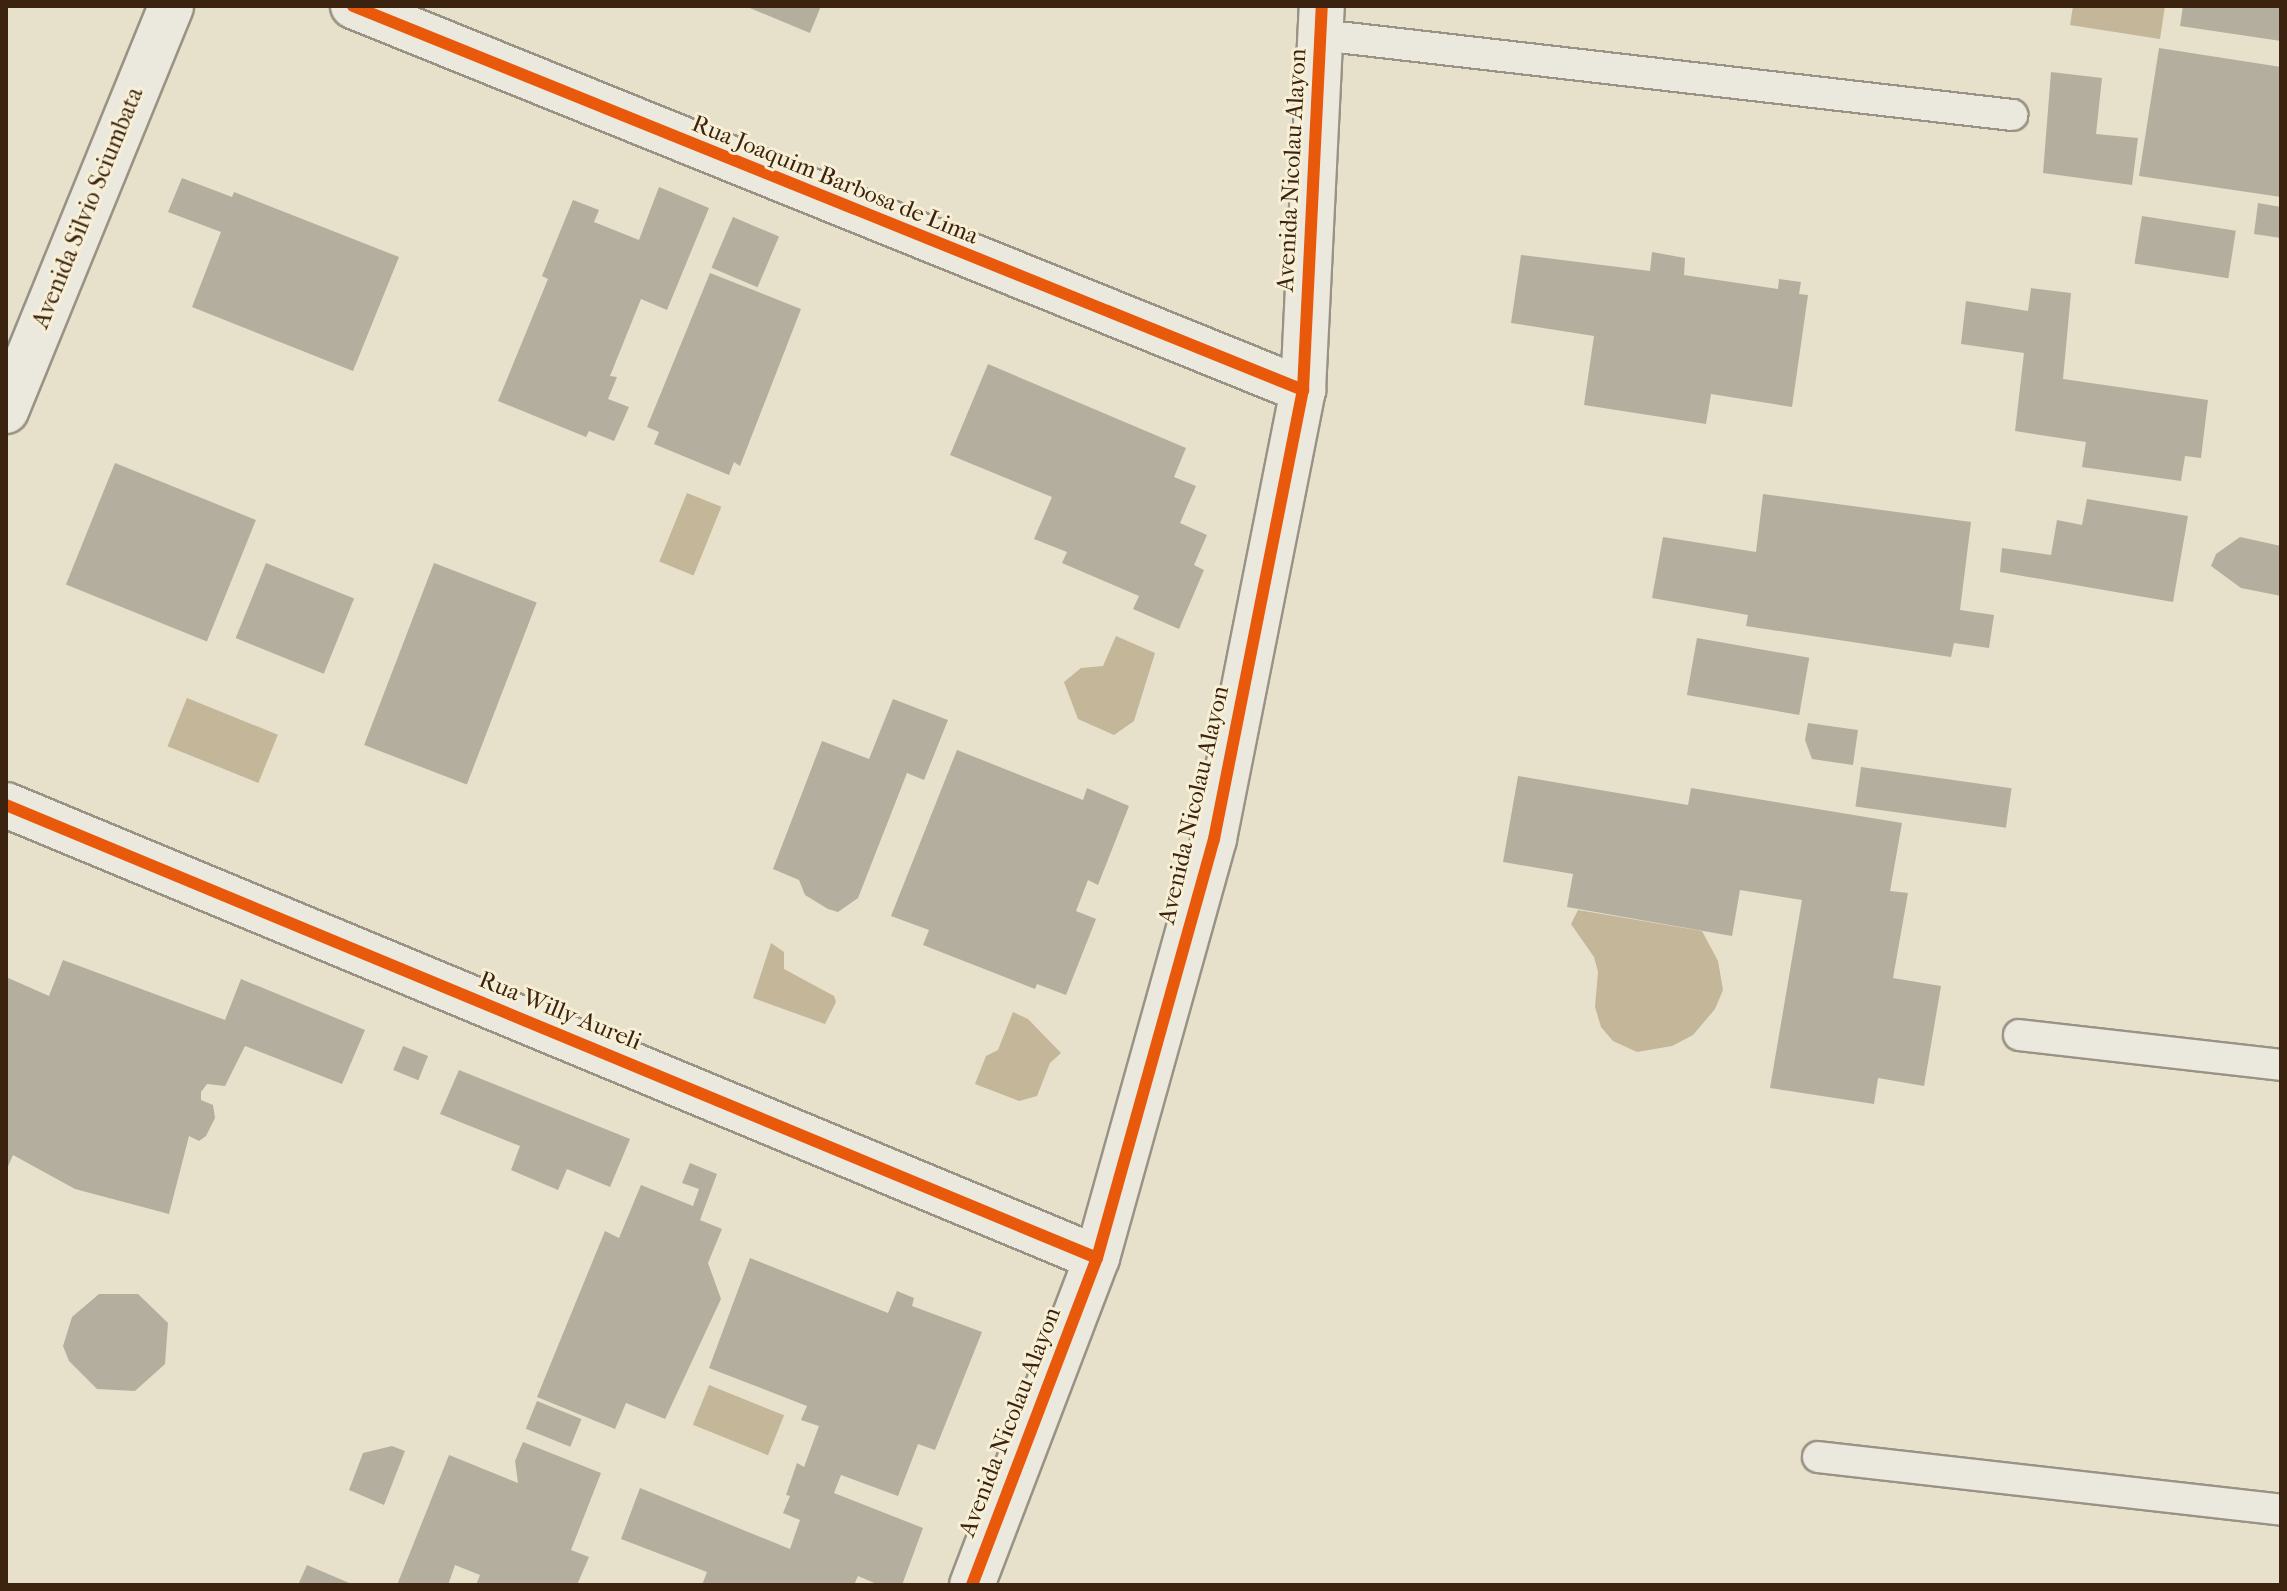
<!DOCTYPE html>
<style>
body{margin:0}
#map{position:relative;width:2287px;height:1591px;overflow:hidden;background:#e7e0cb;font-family:"IM FELL French Canon",serif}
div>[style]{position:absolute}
.water>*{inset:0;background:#c3b699;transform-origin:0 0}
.building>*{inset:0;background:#b4ae9f;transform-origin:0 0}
.roads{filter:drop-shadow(2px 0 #9a9284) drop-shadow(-2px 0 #9a9284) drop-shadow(0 2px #9a9284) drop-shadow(0 -2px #9a9284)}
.service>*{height:30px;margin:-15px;padding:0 15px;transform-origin:15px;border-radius:15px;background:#ebe8de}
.minor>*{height:44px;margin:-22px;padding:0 22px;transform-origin:22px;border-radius:22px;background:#ebe8de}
.cycleway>*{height:12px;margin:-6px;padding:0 6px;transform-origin:6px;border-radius:6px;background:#e8590c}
span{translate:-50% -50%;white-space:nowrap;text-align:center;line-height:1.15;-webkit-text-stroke:6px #f7efd6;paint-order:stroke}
.street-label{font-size:24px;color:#3c230f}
.frame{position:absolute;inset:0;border:8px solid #3c230f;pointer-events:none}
</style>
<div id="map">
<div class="water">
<div style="clip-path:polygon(2073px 6px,2165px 6px,2160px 39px,2070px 25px)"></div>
<div style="left:687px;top:493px;width:37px;height:74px;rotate:22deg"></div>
<div style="clip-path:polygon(1116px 636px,1155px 653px,1134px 721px,1114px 735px,1078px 719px,1064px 682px,1081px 668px,1103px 666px)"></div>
<div style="left:187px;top:698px;width:98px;height:52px;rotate:22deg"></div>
<div style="clip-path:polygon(1578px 910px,1702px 931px,1718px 961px,1723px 990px,1715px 1009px,1693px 1035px,1672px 1046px,1637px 1052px,1613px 1041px,1601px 1027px,1595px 1007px,1598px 972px,1594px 957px,1571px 924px)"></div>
<div style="clip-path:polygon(771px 943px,784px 952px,784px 969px,834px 996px,836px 1002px,825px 1024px,753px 998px)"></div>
<div style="clip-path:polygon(1013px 1012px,1028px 1019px,1061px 1053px,1050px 1063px,1037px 1096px,1019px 1101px,975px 1084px,986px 1056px,998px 1050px)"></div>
<div style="left:709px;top:1385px;width:81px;height:43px;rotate:22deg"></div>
</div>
<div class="building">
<div style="clip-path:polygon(745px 6px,821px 6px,810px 33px)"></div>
<div style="clip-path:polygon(2183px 6px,2281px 6px,2281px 41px,2180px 26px)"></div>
<div style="clip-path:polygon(2159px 48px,2281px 67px,2281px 197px,2139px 176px)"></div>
<div style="clip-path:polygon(2051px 72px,2102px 78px,2096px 134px,2138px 138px,2132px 185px,2043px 173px)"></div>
<div style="clip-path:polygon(182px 178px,232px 197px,234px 192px,399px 257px,353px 371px,192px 307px,221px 232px,168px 212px)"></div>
<div style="clip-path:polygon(659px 187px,709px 208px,667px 310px,641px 299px,610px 376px,617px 377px,608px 399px,629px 407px,614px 441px,589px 431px,586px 437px,498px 401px,548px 279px,542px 276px,573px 200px,599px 210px,594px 222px,639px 240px)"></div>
<div style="clip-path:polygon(2258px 203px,2281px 207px,2281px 238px,2254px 234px)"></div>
<div style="left:2142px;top:216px;width:95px;height:48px;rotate:9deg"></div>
<div style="left:733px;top:217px;width:50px;height:55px;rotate:23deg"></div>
<div style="clip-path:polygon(1652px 252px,1685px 258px,1684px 275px,1778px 289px,1779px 279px,1801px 282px,1799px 294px,1808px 295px,1792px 407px,1711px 394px,1706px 424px,1584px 405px,1594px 336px,1511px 323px,1521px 255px,1650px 271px)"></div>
<div style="clip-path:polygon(710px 273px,801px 309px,740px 466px,734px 462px,729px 475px,654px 444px,659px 432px,647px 427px)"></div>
<div style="clip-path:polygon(2031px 288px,2071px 293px,2063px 379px,2208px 400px,2201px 458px,2185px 456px,2181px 481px,2082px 467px,2086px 442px,2015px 431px,2024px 353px,1961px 344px,1966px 301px,2028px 311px)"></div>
<div style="clip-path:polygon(988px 364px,1186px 448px,1174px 477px,1196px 486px,1180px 523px,1207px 535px,1194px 565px,1204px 570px,1179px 629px,1133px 609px,1139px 596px,1062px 563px,1067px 552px,1034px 539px,1052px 497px,950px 455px)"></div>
<div style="left:115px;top:463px;width:152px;height:131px;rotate:22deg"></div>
<div style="clip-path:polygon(1763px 494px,1971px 522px,1960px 610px,1994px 615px,1989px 648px,1954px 643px,1951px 657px,1746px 626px,1748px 615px,1652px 598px,1663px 537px,1756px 552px)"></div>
<div style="clip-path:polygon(2087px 499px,2188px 516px,2173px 602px,2000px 572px,2002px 548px,2051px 555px,2057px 520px,2082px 525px)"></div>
<div style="clip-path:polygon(2240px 537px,2281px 546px,2281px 596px,2241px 588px,2211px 566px,2216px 554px)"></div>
<div style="left:266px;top:563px;width:95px;height:81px;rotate:22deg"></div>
<div style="left:434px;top:563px;width:110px;height:195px;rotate:21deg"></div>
<div style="left:1697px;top:638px;width:114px;height:58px;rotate:10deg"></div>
<div style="clip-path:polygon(893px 699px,948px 720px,924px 780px,907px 773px,858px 898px,838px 912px,828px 909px,805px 895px,799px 880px,773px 869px,822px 741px,869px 759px)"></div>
<div style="clip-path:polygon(1808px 723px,1858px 730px,1853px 765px,1812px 759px,1805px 740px)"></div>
<div style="clip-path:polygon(957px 750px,1083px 800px,1087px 788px,1129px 806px,1098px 885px,1088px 880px,1076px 911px,1096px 919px,1066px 995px,1037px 984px,1035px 989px,923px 945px,929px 930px,891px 916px)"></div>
<div style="left:1861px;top:767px;width:152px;height:40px;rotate:8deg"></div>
<div style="clip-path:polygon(1518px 776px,1688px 805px,1691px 788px,1902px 823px,1890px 891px,1908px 893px,1893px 978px,1941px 986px,1924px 1086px,1878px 1078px,1874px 1104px,1770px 1088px,1802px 900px,1740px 890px,1732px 936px,1567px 907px,1573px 874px,1503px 862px)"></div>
<div style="clip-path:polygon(63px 960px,225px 1020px,241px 979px,365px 1030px,342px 1084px,245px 1046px,225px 1086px,207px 1084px,201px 1092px,201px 1100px,213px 1105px,215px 1118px,206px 1136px,199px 1141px,189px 1136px,169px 1214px,75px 1189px,13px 1155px,6px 1171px,6px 977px,49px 996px)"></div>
<div style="left:403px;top:1046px;width:27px;height:26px;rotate:22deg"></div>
<div style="clip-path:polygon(459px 1070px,630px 1139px,610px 1187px,567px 1169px,558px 1190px,511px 1170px,520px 1146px,440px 1114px)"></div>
<div style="clip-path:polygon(690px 1163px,717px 1174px,700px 1220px,722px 1229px,708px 1263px,721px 1299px,665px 1419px,626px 1403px,615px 1429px,537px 1397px,605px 1231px,619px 1238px,641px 1185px,693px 1206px,699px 1189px,682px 1183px)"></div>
<div style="clip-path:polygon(750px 1258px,888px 1313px,897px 1291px,914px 1298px,912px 1306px,982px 1332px,935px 1450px,918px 1444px,898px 1496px,841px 1475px,834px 1493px,923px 1528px,902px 1585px,879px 1585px,858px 1576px,854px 1585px,702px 1585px,707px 1572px,621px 1539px,640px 1488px,790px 1549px,800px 1520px,783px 1513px,790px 1496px,786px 1495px,797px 1463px,804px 1467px,819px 1426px,801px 1420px,807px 1406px,709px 1368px)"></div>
<div style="clip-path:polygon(99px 1294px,138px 1294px,168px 1323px,165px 1364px,135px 1391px,97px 1389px,69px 1361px,63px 1346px,72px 1317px)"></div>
<div style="left:537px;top:1401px;width:48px;height:30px;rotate:22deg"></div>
<div style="clip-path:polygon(523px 1442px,601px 1473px,571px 1550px,589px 1557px,577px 1585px,476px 1585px,480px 1575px,455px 1565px,448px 1585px,397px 1585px,449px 1455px,518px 1483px,515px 1461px)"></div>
<div style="clip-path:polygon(392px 1446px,405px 1451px,384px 1505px,349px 1490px,363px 1453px)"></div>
<div style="clip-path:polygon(307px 1565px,354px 1585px,298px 1585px)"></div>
</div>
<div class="roads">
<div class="service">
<div style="left:1321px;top:35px;width:696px;rotate:6.6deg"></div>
<div style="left:2019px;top:1035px;width:264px;rotate:6.5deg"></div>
<div style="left:1818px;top:1457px;width:466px;rotate:6.5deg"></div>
</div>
<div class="minor">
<div style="left:353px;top:6px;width:1025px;rotate:22.01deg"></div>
<div style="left:6px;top:411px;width:437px;rotate:-67.8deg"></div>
<div style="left:6px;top:805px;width:1181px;rotate:22.55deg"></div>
<div style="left:972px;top:1585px;width:350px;rotate:-69.1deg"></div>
<div style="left:1097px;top:1258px;width:435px;rotate:-74.4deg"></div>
<div style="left:1214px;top:839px;width:458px;rotate:-78.8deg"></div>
<div style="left:1303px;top:390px;width:384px;rotate:-87.2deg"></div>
</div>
</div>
<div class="cycleway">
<div style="left:353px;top:6px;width:1025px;rotate:22.01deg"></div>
<div style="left:6px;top:805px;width:1181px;rotate:22.55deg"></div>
<div style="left:972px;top:1585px;width:350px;rotate:-69.1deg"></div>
<div style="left:1097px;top:1258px;width:435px;rotate:-74.4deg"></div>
<div style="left:1214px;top:839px;width:458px;rotate:-78.8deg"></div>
<div style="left:1303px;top:390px;width:384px;rotate:-87.2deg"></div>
</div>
<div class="street-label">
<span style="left:1292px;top:170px;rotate:-87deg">Avenida Nicolau Alayon</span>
<span style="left:835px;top:180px;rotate:22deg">Rua Joaquim Barbosa de Lima</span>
<span style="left:88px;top:208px;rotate:-68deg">Avenida Silvio Sciumbata</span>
<span style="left:1194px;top:805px;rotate:-77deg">Avenida Nicolau Alayon</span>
<span style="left:560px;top:1011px;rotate:22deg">Rua Willy Aureli</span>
<span style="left:1010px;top:1422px;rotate:-69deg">Avenida Nicolau Alayon</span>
</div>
<div class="frame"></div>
</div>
